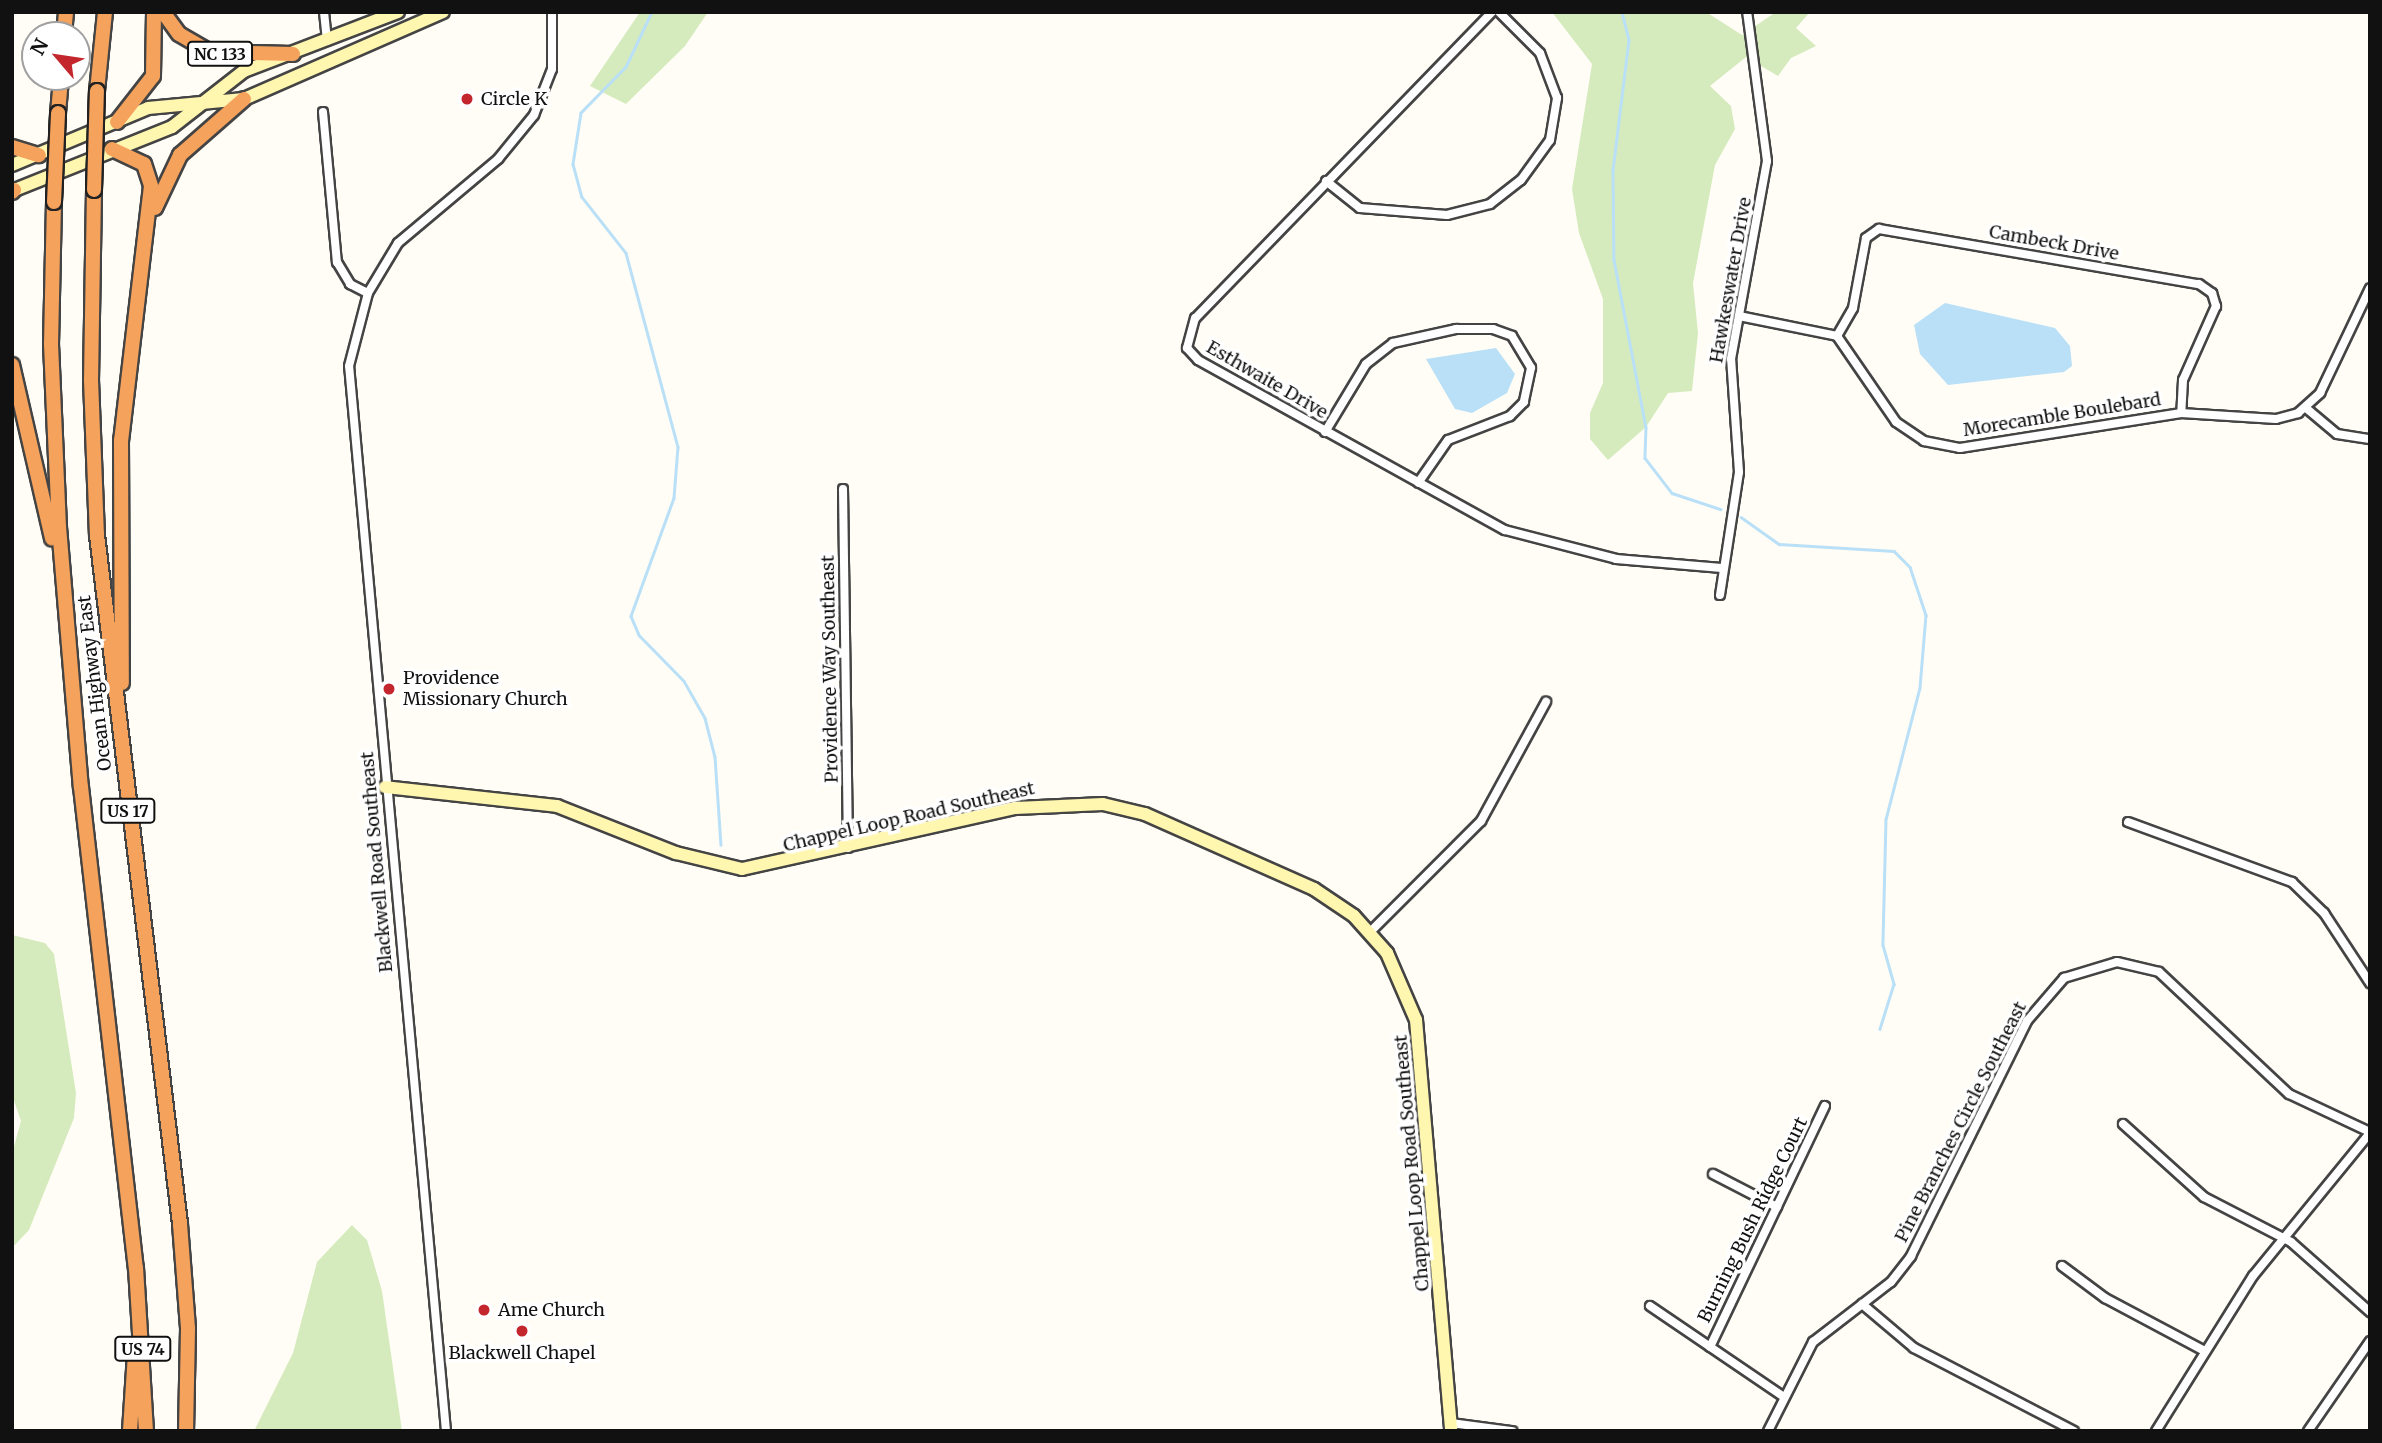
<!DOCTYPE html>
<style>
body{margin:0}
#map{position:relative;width:2382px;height:1443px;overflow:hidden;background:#fffdf5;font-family:Merriweather,serif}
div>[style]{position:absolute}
.green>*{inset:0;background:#d5ebbd}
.water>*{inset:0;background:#b9e0f7}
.stream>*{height:2.5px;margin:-1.25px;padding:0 1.25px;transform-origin:1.25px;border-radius:1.25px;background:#b9e0f7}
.roads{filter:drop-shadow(2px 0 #444) drop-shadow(-2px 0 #444) drop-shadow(0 2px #444) drop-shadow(0 -2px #444)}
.street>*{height:8px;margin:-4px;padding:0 4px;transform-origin:4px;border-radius:4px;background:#fff}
.secondary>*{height:12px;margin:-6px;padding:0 6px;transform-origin:6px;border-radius:6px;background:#fff6b0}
.highway>*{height:14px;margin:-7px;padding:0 7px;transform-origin:7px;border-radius:7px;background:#f5a25d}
.bridges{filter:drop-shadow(2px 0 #222) drop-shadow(-2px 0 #222) drop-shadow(0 2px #222) drop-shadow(0 -2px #222)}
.highway-bridge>*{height:14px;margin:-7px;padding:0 7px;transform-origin:7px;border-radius:7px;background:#f5a25d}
.dots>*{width:19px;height:19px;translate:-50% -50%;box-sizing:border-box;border:4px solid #fff;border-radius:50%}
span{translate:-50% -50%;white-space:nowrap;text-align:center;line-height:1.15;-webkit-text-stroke:7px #fff;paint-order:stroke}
.shield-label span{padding:2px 5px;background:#fff;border:2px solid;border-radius:5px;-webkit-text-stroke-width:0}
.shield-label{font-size:16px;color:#111;font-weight:700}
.poi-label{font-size:18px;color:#111}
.left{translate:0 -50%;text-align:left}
.street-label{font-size:18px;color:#111}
.frame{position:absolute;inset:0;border:14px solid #111;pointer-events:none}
.north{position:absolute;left:21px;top:21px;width:70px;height:70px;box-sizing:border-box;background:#fff;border:2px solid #a0a0a0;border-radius:50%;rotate:299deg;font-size:19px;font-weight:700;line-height:28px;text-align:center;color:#111}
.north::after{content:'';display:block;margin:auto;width:24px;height:32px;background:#c4262e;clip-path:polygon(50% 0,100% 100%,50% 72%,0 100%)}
</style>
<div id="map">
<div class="green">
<div style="clip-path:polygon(640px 12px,708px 12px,685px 46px,626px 104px,590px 86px)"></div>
<div style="clip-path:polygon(1552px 12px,1706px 12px,1742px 35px,1776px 12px,1810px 12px,1796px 28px,1816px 46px,1791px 58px,1778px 76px,1746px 57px,1710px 86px,1731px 106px,1735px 129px,1715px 165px,1693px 283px,1698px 333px,1692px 391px,1668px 393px,1646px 427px,1608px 460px,1590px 439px,1590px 413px,1603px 383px,1603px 299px,1579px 233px,1572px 189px,1592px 64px)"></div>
<div style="clip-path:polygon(12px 935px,45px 943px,54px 954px,76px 1093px,74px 1118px,29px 1230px,12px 1248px,12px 1154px,21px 1121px,12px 1095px)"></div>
<div style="clip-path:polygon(352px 1225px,367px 1240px,382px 1291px,402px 1431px,254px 1431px,293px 1353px,317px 1262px)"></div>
</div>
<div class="water">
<div style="clip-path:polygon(1945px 303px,2055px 328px,2070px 346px,2072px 366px,2064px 372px,1948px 385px,1920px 354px,1914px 325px)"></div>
<div style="clip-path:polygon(1496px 348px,1515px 374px,1507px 393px,1472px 413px,1455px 409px,1426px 359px)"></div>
</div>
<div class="stream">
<div style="left:652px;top:12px;width:61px;rotate:115.3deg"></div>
<div style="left:626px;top:67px;width:64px;rotate:134.4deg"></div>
<div style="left:581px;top:113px;width:52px;rotate:98.9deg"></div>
<div style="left:573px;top:164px;width:34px;rotate:75deg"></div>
<div style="left:582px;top:197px;width:71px;rotate:51.8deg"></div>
<div style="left:626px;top:253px;width:201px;rotate:75deg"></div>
<div style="left:678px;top:447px;width:51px;rotate:94.5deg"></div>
<div style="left:674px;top:498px;width:126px;rotate:110deg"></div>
<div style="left:631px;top:616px;width:21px;rotate:67deg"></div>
<div style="left:639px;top:635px;width:64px;rotate:45.6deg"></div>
<div style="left:684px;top:681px;width:43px;rotate:60.4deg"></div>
<div style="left:705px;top:718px;width:40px;rotate:75.6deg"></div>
<div style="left:715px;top:757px;width:88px;rotate:86.1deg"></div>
<div style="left:1622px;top:12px;width:29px;rotate:76deg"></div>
<div style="left:1629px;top:40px;width:131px;rotate:97deg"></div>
<div style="left:1613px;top:170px;width:90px;rotate:89.4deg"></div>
<div style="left:1614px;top:260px;width:170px;rotate:79.2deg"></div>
<div style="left:1646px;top:427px;width:31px;rotate:92deg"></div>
<div style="left:1645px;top:458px;width:44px;rotate:52.4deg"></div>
<div style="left:1672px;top:493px;width:51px;rotate:18.4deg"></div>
<div style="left:1741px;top:517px;width:47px;rotate:35.4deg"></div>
<div style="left:1779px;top:544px;width:115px;rotate:3.5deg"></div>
<div style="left:1894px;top:551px;width:23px;rotate:45deg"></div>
<div style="left:1910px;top:567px;width:51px;rotate:71.6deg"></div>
<div style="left:1926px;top:615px;width:73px;rotate:94.7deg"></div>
<div style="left:1920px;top:688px;width:135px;rotate:104.5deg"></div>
<div style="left:1886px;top:819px;width:126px;rotate:91.4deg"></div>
<div style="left:1883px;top:945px;width:41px;rotate:74.2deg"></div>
<div style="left:1894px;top:984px;width:47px;rotate:107.3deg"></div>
</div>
<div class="roads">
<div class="street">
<div style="left:324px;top:12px;width:29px;rotate:84deg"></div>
<div style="left:1492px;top:12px;width:426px;rotate:134.1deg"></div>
<div style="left:1195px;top:318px;width:31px;rotate:105deg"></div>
<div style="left:1187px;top:348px;width:16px;rotate:47deg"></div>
<div style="left:1198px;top:360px;width:351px;rotate:29deg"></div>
<div style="left:1505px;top:530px;width:115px;rotate:14.6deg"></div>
<div style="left:1616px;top:559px;width:106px;rotate:4.9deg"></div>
<div style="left:323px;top:112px;width:151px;rotate:84.7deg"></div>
<div style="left:337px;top:262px;width:26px;rotate:59deg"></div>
<div style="left:350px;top:284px;width:20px;rotate:27deg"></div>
<div style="left:1326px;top:181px;width:43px;rotate:38.5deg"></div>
<div style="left:1360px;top:208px;width:87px;rotate:4.6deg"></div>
<div style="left:1447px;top:215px;width:44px;rotate:-14.3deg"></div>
<div style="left:1490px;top:204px;width:39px;rotate:-38deg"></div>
<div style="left:1521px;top:180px;width:49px;rotate:-54.1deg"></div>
<div style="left:1550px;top:140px;width:43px;rotate:-80.5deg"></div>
<div style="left:1557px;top:98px;width:48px;rotate:-110.7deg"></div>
<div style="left:1540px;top:53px;width:58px;rotate:-135deg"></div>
<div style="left:1739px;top:316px;width:100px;rotate:11.5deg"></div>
<div style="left:1837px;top:336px;width:104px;rotate:55.5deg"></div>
<div style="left:1896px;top:422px;width:34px;rotate:34deg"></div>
<div style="left:1924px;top:441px;width:37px;rotate:11deg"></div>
<div style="left:1960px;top:448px;width:224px;rotate:-9deg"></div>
<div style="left:2181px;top:413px;width:95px;rotate:3.6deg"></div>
<div style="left:2276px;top:419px;width:23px;rotate:-15deg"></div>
<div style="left:2298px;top:413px;width:30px;rotate:-42deg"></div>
<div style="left:2320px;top:393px;width:116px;rotate:-64.5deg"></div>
<div style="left:1837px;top:336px;width:32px;rotate:-60deg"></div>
<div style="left:1853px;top:308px;width:71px;rotate:-79.5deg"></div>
<div style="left:1866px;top:238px;width:16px;rotate:-35deg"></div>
<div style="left:1879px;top:229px;width:325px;rotate:9.8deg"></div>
<div style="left:2199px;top:284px;width:16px;rotate:35deg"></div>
<div style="left:2212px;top:293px;width:14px;rotate:73deg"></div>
<div style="left:2216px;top:306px;width:81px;rotate:114deg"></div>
<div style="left:2183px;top:380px;width:33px;rotate:93deg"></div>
<div style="left:2306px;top:408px;width:40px;rotate:40deg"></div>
<div style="left:2337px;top:434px;width:33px;rotate:9deg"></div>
<div style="left:1325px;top:432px;width:79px;rotate:-58.9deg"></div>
<div style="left:1366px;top:364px;width:34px;rotate:-38deg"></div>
<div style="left:1393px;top:343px;width:65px;rotate:-12.5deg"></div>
<div style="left:1456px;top:329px;width:37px"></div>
<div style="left:1493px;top:329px;width:20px;rotate:20deg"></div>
<div style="left:1512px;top:336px;width:37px;rotate:59deg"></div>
<div style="left:1531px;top:368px;width:35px;rotate:102deg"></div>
<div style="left:1524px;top:402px;width:20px;rotate:135deg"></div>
<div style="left:1510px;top:416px;width:66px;rotate:158.8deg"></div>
<div style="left:1448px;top:440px;width:52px;rotate:124.9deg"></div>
<div style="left:843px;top:489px;width:359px;rotate:89.2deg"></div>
<div style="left:1720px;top:595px;width:124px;rotate:-81.2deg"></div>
<div style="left:1739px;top:472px;width:113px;rotate:-94deg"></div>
<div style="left:1731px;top:359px;width:201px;rotate:-79.7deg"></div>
<div style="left:1767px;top:161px;width:150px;rotate:-97.6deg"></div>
<div style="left:2128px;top:822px;width:175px;rotate:20.1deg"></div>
<div style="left:2292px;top:882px;width:45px;rotate:44.1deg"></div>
<div style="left:2324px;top:913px;width:84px;rotate:56.7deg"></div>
<div style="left:1370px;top:932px;width:157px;rotate:-45deg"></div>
<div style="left:1481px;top:821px;width:136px;rotate:-61.4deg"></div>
<div style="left:2123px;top:1124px;width:109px;rotate:42deg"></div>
<div style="left:2204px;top:1197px;width:98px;rotate:27.3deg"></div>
<div style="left:2291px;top:1242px;width:106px;rotate:41.5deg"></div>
<div style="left:1713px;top:1174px;width:72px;rotate:27.3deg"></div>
<div style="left:2062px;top:1266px;width:54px;rotate:36.7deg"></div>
<div style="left:2105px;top:1298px;width:111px;rotate:28deg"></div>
<div style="left:1862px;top:1304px;width:68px;rotate:40.2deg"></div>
<div style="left:1914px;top:1348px;width:180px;rotate:27.4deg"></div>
<div style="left:1650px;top:1306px;width:162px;rotate:34.2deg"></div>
<div style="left:1710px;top:1347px;width:267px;rotate:-64.5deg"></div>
<div style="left:1451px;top:1423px;width:62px;rotate:7.5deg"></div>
<div style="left:446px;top:1431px;width:1069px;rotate:-95.2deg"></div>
<div style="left:349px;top:366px;width:75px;rotate:-75.4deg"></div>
<div style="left:368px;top:293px;width:58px;rotate:-59deg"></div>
<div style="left:398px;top:243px;width:131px;rotate:-40deg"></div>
<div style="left:498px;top:159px;width:57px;rotate:-50.7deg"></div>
<div style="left:534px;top:115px;width:49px;rotate:-68.6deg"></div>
<div style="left:552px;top:69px;width:57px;rotate:-90deg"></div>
<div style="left:1768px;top:1431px;width:100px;rotate:-63.2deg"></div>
<div style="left:1813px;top:1342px;width:98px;rotate:-37.6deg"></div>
<div style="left:1891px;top:1282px;width:33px;rotate:-52deg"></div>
<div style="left:1911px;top:1256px;width:262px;rotate:-63.7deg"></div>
<div style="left:2027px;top:1021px;width:57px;rotate:-49.3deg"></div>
<div style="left:2064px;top:978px;width:55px;rotate:-16.8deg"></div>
<div style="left:2117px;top:962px;width:43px;rotate:13.4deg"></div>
<div style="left:2159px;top:972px;width:178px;rotate:43.2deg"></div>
<div style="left:2289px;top:1094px;width:89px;rotate:25.1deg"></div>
<div style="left:2156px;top:1431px;width:183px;rotate:-58deg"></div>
<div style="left:2253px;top:1276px;width:185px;rotate:-50.7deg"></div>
<div style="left:2308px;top:1431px;width:109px;rotate:-55.4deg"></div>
</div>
<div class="secondary">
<div style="left:12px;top:165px;width:147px;rotate:-22.7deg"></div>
<div style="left:148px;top:108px;width:96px;rotate:-5.4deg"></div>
<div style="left:244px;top:99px;width:217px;rotate:-23.6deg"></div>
<div style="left:12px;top:191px;width:172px;rotate:-21.8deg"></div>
<div style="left:172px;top:127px;width:91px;rotate:-37.9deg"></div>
<div style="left:244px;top:71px;width:165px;rotate:-21deg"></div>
<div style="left:385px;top:787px;width:173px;rotate:6.3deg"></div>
<div style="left:557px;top:806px;width:128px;rotate:21.6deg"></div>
<div style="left:676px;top:853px;width:68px;rotate:13.6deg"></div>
<div style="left:742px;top:869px;width:280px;rotate:-12.6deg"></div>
<div style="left:1015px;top:808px;width:88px;rotate:-2.6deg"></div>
<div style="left:1103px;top:804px;width:43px;rotate:13.4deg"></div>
<div style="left:1145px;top:814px;width:185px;rotate:23.9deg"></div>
<div style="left:1314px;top:889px;width:48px;rotate:34deg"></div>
<div style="left:1354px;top:916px;width:50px;rotate:48.3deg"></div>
<div style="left:1387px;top:953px;width:73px;rotate:66.6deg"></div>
<div style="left:1416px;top:1020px;width:412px;rotate:85.1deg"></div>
</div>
<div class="highway">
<div style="left:163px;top:12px;width:27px;rotate:54deg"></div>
<div style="left:179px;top:34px;width:36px;rotate:30deg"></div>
<div style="left:210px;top:52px;width:83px;rotate:1.4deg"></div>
<div style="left:64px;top:35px;width:23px;rotate:-85deg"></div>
<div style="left:97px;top:91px;width:79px;rotate:-84.2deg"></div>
<div style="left:58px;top:113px;width:36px;rotate:-85deg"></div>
<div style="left:117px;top:122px;width:58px;rotate:-52deg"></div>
<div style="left:153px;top:76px;width:64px;rotate:-89.1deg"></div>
<div style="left:12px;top:147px;width:28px;rotate:17deg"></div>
<div style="left:112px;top:149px;width:35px;rotate:25deg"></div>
<div style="left:144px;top:164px;width:23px;rotate:72deg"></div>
<div style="left:151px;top:186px;width:256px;rotate:96.7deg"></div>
<div style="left:121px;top:440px;width:243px;rotate:89.8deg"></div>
<div style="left:94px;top:190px;width:190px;rotate:90.9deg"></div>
<div style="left:91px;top:380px;width:155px;rotate:87.8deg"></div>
<div style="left:97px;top:535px;width:694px;rotate:83.13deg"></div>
<div style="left:180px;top:1224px;width:105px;rotate:85.6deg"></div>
<div style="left:188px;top:1329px;width:102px;rotate:91.1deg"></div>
<div style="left:12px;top:192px;width:3px;rotate:-45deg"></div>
<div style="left:54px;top:202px;width:142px;rotate:91.2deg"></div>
<div style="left:51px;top:344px;width:183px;rotate:87.5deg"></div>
<div style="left:59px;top:527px;width:261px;rotate:85.2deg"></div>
<div style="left:81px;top:787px;width:484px;rotate:83.5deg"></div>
<div style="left:136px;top:1268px;width:163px;rotate:86.5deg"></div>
<div style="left:155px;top:208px;width:59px;rotate:-64.7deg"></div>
<div style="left:180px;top:155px;width:85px;rotate:-41.2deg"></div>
<div style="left:12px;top:365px;width:178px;rotate:77deg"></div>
<div style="left:130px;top:1431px;width:78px;rotate:-86.3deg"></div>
</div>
</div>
<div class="bridges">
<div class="highway-bridge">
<div style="left:94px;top:190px;width:99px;rotate:-88.3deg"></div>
<div style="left:54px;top:202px;width:89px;rotate:-87.4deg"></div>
</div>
</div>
<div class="dots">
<div style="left:467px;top:99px;background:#c4262e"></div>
<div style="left:389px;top:689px;background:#c4262e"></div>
<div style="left:484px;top:1310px;background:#c4262e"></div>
<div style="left:522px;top:1331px;background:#c4262e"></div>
</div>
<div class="shield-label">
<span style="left:220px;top:54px">NC 133</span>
<span style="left:128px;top:811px">US 17</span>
<span style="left:143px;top:1349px">US 74</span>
</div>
<div class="poi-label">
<span class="left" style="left:481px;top:99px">Circle K</span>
<span class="left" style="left:403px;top:689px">Providence<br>Missionary Church</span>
<span class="left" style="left:498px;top:1310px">Ame Church</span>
<span style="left:522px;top:1353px">Blackwell Chapel</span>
</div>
<div class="street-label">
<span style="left:2054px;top:243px;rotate:10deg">Cambeck Drive</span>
<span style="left:1731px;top:280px;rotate:-80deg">Hawkeswater Drive</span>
<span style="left:1267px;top:380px;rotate:30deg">Esthwaite Drive</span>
<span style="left:2062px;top:415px;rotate:-9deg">Morecamble Boulebard</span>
<span style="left:830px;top:669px;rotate:-91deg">Providence Way Southeast</span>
<span style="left:95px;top:683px;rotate:-97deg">Ocean Highway East</span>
<span style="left:909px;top:817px;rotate:-13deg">Chappel Loop Road Southeast</span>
<span style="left:377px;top:862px;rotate:-95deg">Blackwell Road Southeast</span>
<span style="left:1961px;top:1122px;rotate:-63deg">Pine Branches Circle Southeast</span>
<span style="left:1412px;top:1163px;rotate:-95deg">Chappel Loop Road Southeast</span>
<span style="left:1753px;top:1220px;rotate:-64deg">Burning Bush Ridge Court</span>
</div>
<div class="frame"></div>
<div class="north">N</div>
</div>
